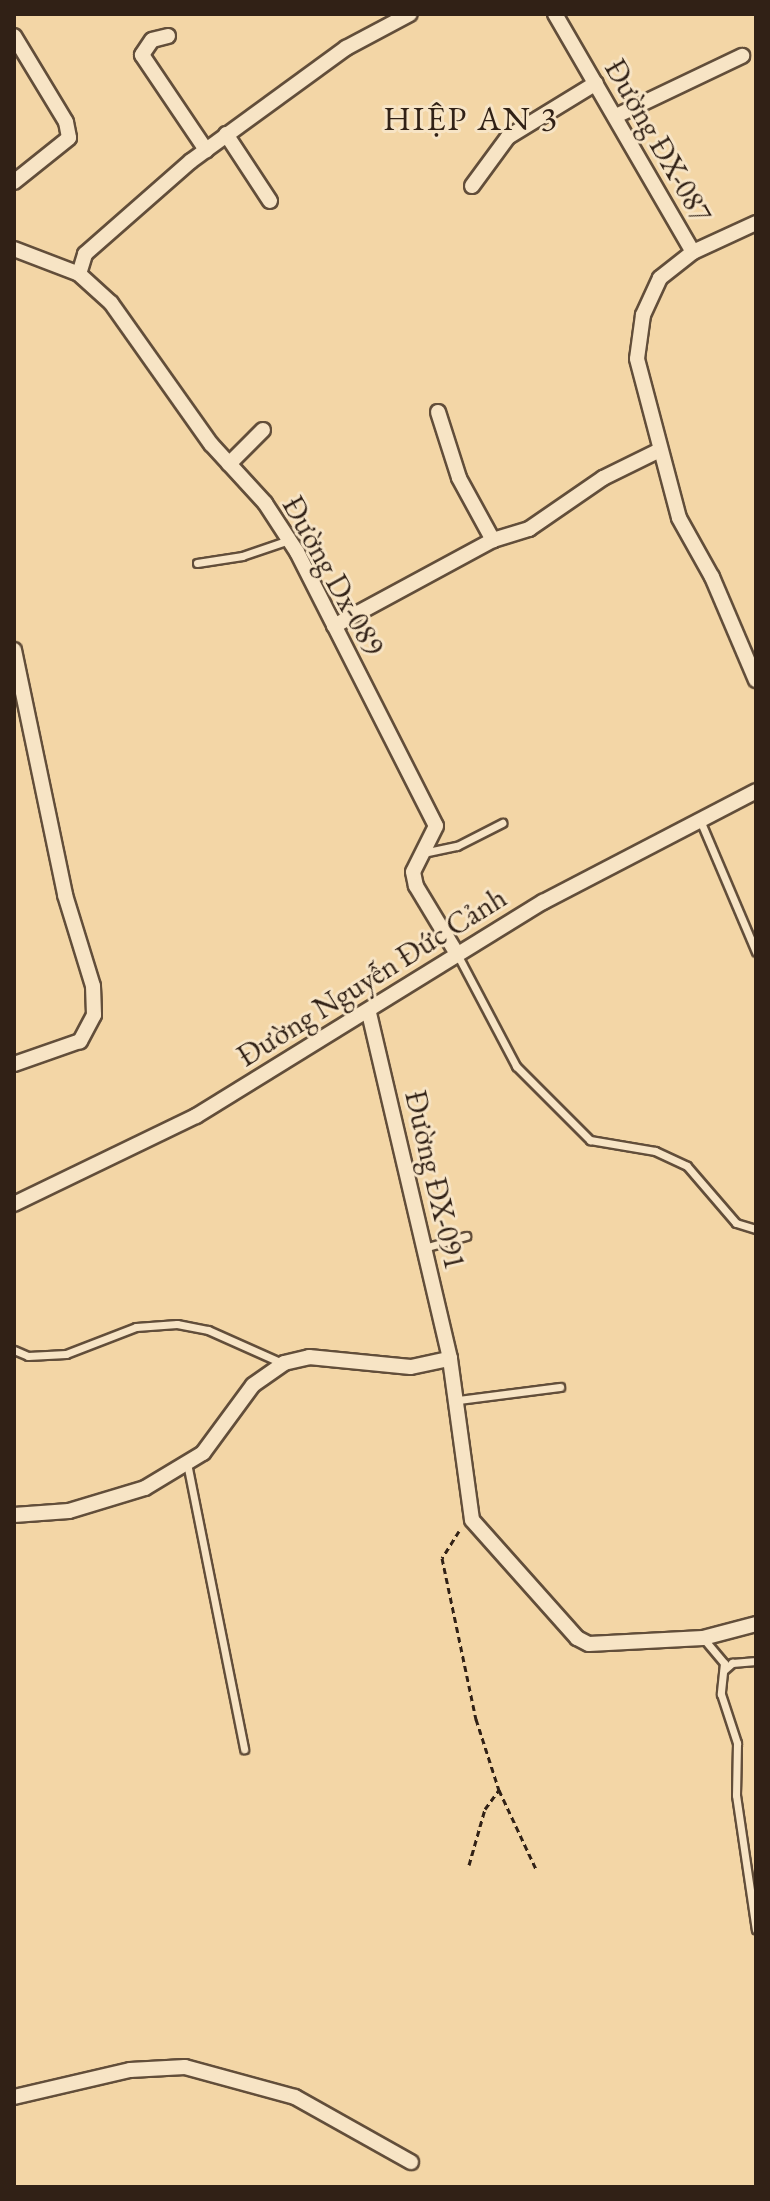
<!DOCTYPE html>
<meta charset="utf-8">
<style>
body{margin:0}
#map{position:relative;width:770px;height:2201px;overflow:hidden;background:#f3d6a6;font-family:"EB Garamond",serif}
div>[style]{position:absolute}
.path>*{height:3px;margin-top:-1.5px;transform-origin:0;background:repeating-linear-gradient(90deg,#312116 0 6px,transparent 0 10px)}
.roads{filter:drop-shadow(2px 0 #624e3a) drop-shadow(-2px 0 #624e3a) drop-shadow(0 2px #624e3a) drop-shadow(0 -2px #624e3a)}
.service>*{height:7px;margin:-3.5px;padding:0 3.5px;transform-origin:3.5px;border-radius:3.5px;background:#f7e4c5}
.minor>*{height:14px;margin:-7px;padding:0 7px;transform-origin:7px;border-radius:7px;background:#f7e4c5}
span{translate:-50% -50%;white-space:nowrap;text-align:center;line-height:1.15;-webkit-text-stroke:6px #f7e4c5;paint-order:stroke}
.street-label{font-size:30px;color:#312116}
.quarter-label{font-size:34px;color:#312116;letter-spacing:2px}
.frame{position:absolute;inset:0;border:16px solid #312116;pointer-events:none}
</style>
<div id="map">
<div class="path">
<div style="left:459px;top:1531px;width:32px;rotate:122deg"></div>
<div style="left:442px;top:1558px;width:165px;rotate:78.1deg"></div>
<div style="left:476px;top:1719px;width:75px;rotate:72.1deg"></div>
<div style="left:499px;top:1790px;width:89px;rotate:64.9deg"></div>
<div style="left:469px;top:1865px;width:58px;rotate:-74.1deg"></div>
<div style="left:485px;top:1809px;width:24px;rotate:-54deg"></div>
</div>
<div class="roads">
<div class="service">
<div style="left:197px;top:563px;width:46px;rotate:-8.8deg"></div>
<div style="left:242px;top:556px;width:50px;rotate:-18.8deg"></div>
<div style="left:700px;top:820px;width:143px;rotate:67deg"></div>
<div style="left:423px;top:853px;width:35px;rotate:-12deg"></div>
<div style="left:457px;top:846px;width:51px;rotate:-27.1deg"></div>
<div style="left:457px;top:954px;width:127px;rotate:62.2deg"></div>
<div style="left:516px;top:1066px;width:105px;rotate:45deg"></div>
<div style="left:590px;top:1140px;width:66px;rotate:9.6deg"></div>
<div style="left:655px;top:1151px;width:35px;rotate:25deg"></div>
<div style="left:687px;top:1166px;width:75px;rotate:49.3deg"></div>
<div style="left:736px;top:1223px;width:21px;rotate:17deg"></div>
<div style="left:424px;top:1248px;width:44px;rotate:-15.9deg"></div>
<div style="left:14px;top:1350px;width:15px;rotate:23deg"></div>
<div style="left:28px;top:1356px;width:38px;rotate:-3deg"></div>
<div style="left:66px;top:1354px;width:75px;rotate:-21.1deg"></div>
<div style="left:136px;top:1327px;width:41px;rotate:-4.2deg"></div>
<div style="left:177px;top:1324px;width:32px;rotate:11deg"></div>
<div style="left:208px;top:1330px;width:81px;rotate:24deg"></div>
<div style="left:458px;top:1400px;width:103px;rotate:-7.3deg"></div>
<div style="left:187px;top:1463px;width:292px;rotate:78.7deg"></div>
<div style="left:703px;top:1638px;width:33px;rotate:50deg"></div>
<div style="left:724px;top:1663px;width:31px;rotate:96deg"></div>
<div style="left:721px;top:1694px;width:52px;rotate:71.9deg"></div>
<div style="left:737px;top:1743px;width:52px;rotate:91.1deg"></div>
<div style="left:736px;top:1795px;width:136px;rotate:81.6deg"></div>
<div style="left:724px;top:1670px;width:11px;rotate:-41deg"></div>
<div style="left:732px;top:1663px;width:24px;rotate:-5deg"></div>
</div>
<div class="minor">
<div style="left:555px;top:14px;width:275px;rotate:59.9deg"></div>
<div style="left:14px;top:36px;width:100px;rotate:58.8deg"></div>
<div style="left:66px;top:122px;width:16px;rotate:79deg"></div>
<div style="left:69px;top:138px;width:70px;rotate:141.3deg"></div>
<div style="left:168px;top:36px;width:16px;rotate:166deg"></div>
<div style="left:152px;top:40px;width:18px;rotate:124deg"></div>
<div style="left:142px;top:55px;width:115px;rotate:56deg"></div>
<div style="left:616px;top:116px;width:140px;rotate:-25.5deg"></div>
<div style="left:226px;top:134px;width:80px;rotate:56.7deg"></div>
<div style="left:472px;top:186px;width:61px;rotate:-53.7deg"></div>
<div style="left:508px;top:137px;width:103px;rotate:-31.5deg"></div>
<div style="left:756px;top:223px;width:69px;rotate:155.3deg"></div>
<div style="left:693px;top:252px;width:42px;rotate:141.8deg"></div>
<div style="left:660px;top:278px;width:41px;rotate:114.7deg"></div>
<div style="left:643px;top:315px;width:44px;rotate:97.8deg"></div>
<div style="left:637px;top:359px;width:164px;rotate:75.2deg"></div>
<div style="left:679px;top:518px;width:68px;rotate:60.8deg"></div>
<div style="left:712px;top:577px;width:112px;rotate:66.9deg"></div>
<div style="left:14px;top:249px;width:70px;rotate:21deg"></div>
<div style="left:79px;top:274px;width:43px;rotate:42.2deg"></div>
<div style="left:111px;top:303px;width:173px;rotate:54.7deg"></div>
<div style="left:211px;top:444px;width:80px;rotate:47.5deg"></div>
<div style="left:265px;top:503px;width:59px;rotate:56.9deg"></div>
<div style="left:297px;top:552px;width:307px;rotate:63.1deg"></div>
<div style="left:436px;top:826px;width:51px;rotate:116.6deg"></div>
<div style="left:413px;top:872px;width:14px;rotate:78deg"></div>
<div style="left:416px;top:886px;width:79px;rotate:58.9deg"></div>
<div style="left:79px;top:274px;width:21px;rotate:-73deg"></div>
<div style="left:85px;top:254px;width:141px;rotate:-41.3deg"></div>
<div style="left:191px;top:161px;width:192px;rotate:-36.1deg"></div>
<div style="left:346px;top:48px;width:72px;rotate:-28deg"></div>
<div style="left:438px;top:412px;width:69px;rotate:72.3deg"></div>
<div style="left:459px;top:478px;width:71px;rotate:61.3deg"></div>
<div style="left:229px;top:464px;width:48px;rotate:-45deg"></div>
<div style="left:334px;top:626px;width:181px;rotate:-28.4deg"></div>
<div style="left:493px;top:540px;width:38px;rotate:-17deg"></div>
<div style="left:529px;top:529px;width:90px;rotate:-34.6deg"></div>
<div style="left:603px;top:478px;width:64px;rotate:-26.2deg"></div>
<div style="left:14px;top:650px;width:250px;rotate:78.2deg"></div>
<div style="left:65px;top:895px;width:95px;rotate:72.9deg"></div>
<div style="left:93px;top:986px;width:29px;rotate:88deg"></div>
<div style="left:94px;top:1015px;width:30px;rotate:118deg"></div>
<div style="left:80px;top:1041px;width:70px;rotate:160.8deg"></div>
<div style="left:369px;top:1013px;width:355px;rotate:76.8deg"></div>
<div style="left:450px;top:1359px;width:162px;rotate:82.2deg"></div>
<div style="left:472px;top:1520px;width:158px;rotate:48.3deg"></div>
<div style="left:577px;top:1638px;width:13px;rotate:27deg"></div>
<div style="left:589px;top:1644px;width:114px;rotate:-3deg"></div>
<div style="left:703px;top:1638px;width:55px;rotate:-14.8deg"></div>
<div style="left:14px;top:1204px;width:202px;rotate:-25.8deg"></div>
<div style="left:196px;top:1116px;width:408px;rotate:-31.7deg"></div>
<div style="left:543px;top:902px;width:240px;rotate:-27.5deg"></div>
<div style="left:14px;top:1515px;width:55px;rotate:-4.2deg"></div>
<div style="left:69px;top:1511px;width:79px;rotate:-16.8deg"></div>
<div style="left:145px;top:1488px;width:68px;rotate:-31.1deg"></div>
<div style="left:203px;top:1453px;width:84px;rotate:-53.7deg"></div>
<div style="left:253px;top:1385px;width:38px;rotate:-35deg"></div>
<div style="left:284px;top:1363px;width:26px;rotate:-13deg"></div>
<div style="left:309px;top:1357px;width:102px;rotate:5.6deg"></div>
<div style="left:411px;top:1367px;width:40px;rotate:-12deg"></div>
<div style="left:14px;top:2097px;width:119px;rotate:-13.1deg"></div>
<div style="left:130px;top:2070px;width:55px;rotate:-3.1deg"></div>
<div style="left:185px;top:2067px;width:114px;rotate:15.3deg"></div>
<div style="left:295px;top:2097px;width:133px;rotate:29.3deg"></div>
</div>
</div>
<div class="street-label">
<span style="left:658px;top:141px;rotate:60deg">Đường ĐX-087</span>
<span style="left:333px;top:576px;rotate:61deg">Đường Dx-089</span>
<span style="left:372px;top:977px;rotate:-32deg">Đường Nguyễn Đức Cảnh</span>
<span style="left:435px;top:1180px;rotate:77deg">Đường ĐX-091</span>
</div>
<div class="quarter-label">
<span style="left:471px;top:119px">HIỆP AN 3</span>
</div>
<div class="frame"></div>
</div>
